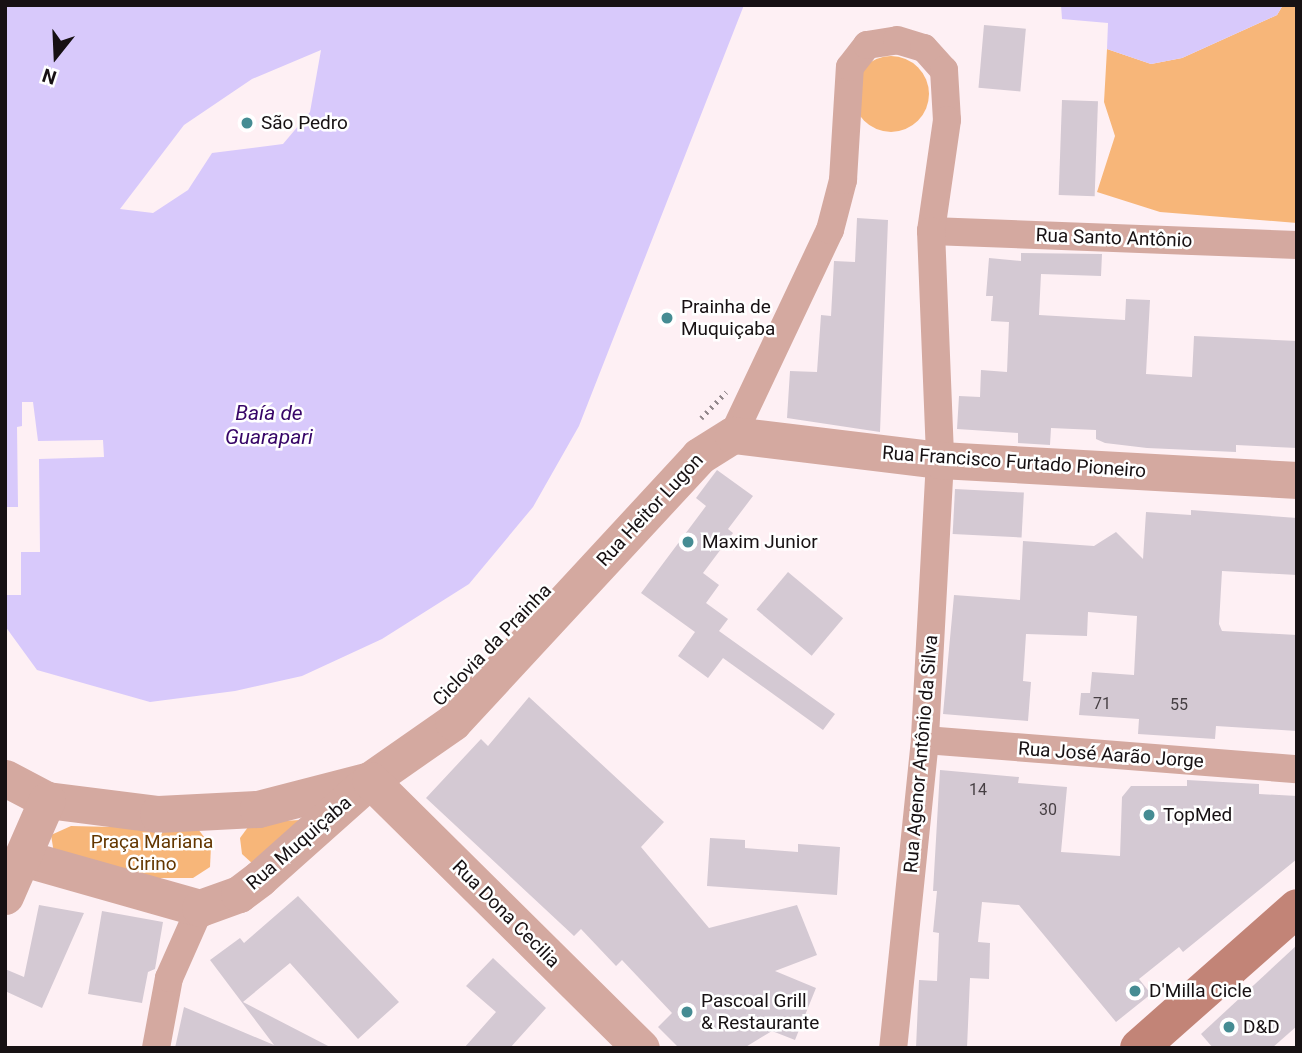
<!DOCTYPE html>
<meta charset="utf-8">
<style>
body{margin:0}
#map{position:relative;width:1302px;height:1053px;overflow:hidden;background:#fef0f4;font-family:Roboto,sans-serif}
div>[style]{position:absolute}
.green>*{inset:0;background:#f7b679}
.round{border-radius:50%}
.water>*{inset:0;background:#d8c9fb}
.pier>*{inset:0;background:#fef0f4}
.building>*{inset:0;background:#d4c9d3;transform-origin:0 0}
.path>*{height:4.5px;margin-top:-2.25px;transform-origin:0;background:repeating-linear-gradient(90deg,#93888c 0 2px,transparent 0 7px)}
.minor>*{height:28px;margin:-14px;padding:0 14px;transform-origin:14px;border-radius:14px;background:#d4a9a0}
.tertiary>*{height:37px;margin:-18.5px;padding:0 18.5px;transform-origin:18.5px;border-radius:18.5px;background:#d4a9a0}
.secondary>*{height:38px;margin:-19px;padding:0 19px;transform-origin:19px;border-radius:19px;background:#c28477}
.dots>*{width:19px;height:19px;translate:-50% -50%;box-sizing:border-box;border:4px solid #fff;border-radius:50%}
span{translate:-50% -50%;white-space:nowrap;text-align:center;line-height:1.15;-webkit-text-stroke:5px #fff;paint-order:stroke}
.number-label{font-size:16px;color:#463f43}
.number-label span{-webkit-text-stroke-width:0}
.poi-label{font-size:19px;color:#171113}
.left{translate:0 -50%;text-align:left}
.street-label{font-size:19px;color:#171113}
.park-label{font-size:19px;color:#643700}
.water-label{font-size:21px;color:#370567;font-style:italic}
.frame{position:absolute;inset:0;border:7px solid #171113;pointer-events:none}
.north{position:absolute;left:21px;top:21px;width:70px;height:70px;-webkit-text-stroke:5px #fff;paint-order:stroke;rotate:198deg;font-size:19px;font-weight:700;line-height:28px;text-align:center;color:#171113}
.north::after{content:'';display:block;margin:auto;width:24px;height:32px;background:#171113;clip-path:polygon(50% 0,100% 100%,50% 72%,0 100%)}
</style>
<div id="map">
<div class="green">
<div style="clip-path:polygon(1283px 5px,1297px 5px,1297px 223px,1160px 212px,1097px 192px,1115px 136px,1104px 102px,1107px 49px,1151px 64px,1182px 58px,1277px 15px)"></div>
<div class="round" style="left:853px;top:56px;width:76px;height:76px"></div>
<div style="clip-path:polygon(300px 820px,254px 865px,242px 854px,240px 838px,251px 823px)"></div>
<div style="clip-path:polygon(71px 826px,198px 829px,211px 846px,210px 867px,193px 878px,153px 878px,54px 853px,51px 835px)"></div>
</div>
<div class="water">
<div style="clip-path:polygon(evenodd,5px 5px,744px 5px,579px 426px,533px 507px,469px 584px,382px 639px,302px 676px,235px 691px,150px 702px,37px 670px,5px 626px,5px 5px,321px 50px,310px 112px,283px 144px,212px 153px,188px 190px,153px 213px,120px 209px,184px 125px,252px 79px,321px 50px)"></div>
<div style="clip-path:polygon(1061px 5px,1283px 5px,1277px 15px,1182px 58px,1151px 64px,1107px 49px,1108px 23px,1062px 19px)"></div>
</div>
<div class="pier">
<div style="clip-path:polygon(22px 402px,33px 402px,38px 441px,103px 440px,104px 457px,39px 459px,40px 552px,21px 552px,21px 595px,5px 595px,5px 507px,18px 507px,17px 427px,22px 426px)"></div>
</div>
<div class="building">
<div style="left:984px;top:25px;width:42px;height:63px;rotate:5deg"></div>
<div style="left:1062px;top:100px;width:36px;height:95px;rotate:2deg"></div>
<div style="clip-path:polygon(857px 218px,888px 220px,880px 432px,787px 418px,790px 371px,817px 372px,821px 315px,831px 316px,834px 261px,855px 262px)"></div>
<div style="clip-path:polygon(1021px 253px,1102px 254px,1101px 276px,1041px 274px,1039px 315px,1125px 320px,1126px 299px,1150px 300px,1146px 374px,1192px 377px,1194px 336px,1297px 341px,1297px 448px,1236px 445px,1236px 452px,1147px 448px,1105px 443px,1096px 439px,1096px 430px,1051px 428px,1050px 445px,1018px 443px,1018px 433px,957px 429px,959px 396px,980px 397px,981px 370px,1007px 372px,1009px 322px,991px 321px,993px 296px,986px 296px,989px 258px,1021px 261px)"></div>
<div style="clip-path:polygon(717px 470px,753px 496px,728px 529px,733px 533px,703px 573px,719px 585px,706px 603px,728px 619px,719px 631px,835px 714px,823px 730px,723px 658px,708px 678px,678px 656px,695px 632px,641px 593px,706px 506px,696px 498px)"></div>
<div style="left:955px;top:489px;width:69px;height:45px;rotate:3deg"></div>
<div style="clip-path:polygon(1191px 510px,1297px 518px,1297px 575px,1222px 571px,1219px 624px,1222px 631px,1297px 635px,1297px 731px,1216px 726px,1215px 739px,1138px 734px,1139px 719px,1079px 715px,1081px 693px,1090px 693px,1092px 672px,1134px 675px,1137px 616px,1088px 612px,1087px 636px,1026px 634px,1023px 681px,1031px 682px,1028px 721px,943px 714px,954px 595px,1020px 600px,1023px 541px,1094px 546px,1116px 532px,1143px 559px,1146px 512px,1191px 515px)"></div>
<div style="left:788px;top:572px;width:72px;height:49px;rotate:40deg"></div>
<div style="clip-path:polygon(529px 697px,664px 822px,641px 847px,709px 928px,797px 905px,817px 955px,775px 971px,816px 988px,795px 1040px,772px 1031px,744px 1048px,679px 1048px,658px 1027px,672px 1013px,622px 960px,616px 966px,581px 929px,574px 936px,426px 798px,481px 739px,488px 746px)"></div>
<div style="clip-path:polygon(940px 770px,1019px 777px,1018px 783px,1067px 787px,1061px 852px,1120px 856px,1122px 797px,1131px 786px,1187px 786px,1187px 780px,1259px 784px,1259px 794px,1297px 796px,1297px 859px,1183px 952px,1179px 947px,1139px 979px,1151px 994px,1116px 1022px,1019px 905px,982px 902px,978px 942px,990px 943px,989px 979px,970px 978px,967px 1048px,916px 1048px,919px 980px,937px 981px,939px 933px,933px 932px,937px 891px,933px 891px)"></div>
<div style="clip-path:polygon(710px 838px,745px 840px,745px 848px,798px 852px,798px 844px,840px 847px,837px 895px,707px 886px)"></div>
<div style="clip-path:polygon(298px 896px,399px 1002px,358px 1039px,290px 963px,243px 1002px,332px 1048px,175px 1048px,184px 1007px,274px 1045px,210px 960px,240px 938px,244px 943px)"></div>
<div style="clip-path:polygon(39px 905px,84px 913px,42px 1008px,5px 991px,5px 969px,24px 977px)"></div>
<div style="clip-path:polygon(102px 911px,163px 922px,155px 969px,148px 972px,142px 1003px,88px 994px)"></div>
<div style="clip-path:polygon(1297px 945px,1297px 1026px,1272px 1048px,1213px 1048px,1201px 1034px)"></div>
<div style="clip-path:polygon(493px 958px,546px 1008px,510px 1048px,464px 1048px,496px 1012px,466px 986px)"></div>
</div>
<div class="path">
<div style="left:701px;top:418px;width:36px;rotate:-46deg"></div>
</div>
<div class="minor">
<div style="left:931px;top:231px;width:366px;rotate:2.2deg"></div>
<div style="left:733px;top:435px;width:227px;rotate:-64.7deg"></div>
<div style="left:830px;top:230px;width:52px;rotate:-75.4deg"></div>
<div style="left:843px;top:180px;width:113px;rotate:-86.5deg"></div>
<div style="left:850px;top:67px;width:28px;rotate:-52deg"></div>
<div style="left:867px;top:45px;width:30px;rotate:-9deg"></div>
<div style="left:897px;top:40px;width:28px;rotate:17deg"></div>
<div style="left:924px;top:48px;width:30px;rotate:48deg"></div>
<div style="left:944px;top:70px;width:50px;rotate:86.6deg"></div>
<div style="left:947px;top:120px;width:112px;rotate:98.2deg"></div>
<div style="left:931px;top:231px;width:229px;rotate:87.7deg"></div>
<div style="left:940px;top:460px;width:280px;rotate:93.1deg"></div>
<div style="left:925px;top:740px;width:310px;rotate:95.9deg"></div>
<div style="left:925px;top:740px;width:373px;rotate:4.5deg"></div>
<div style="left:156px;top:1048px;width:71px;rotate:-79.5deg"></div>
<div style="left:169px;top:978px;width:77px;rotate:-66.1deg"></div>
</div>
<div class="tertiary">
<div style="left:5px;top:778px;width:47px;rotate:27.6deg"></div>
<div style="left:47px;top:800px;width:112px;rotate:7.2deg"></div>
<div style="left:158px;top:814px;width:100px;rotate:-2.9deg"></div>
<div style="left:258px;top:809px;width:116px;rotate:-14.5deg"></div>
<div style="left:370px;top:780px;width:101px;rotate:-34.9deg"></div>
<div style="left:453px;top:722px;width:362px;rotate:-47.2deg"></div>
<div style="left:699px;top:456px;width:40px;rotate:-32deg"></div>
<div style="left:733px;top:435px;width:209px;rotate:6.9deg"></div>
<div style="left:940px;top:460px;width:358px;rotate:3.2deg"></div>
<div style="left:23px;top:858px;width:184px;rotate:15.8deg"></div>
<div style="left:200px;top:908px;width:41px;rotate:-19.7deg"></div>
<div style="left:239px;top:894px;width:26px;rotate:-37deg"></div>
<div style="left:260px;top:878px;width:147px;rotate:-41.7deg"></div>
<div style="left:370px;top:780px;width:381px;rotate:44.7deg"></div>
<div style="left:5px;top:896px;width:105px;rotate:-66.4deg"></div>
</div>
<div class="secondary">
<div style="left:1139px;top:1048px;width:211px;rotate:-41.5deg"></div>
</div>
<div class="dots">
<div style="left:247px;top:123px;background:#458c93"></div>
<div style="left:667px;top:318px;background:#458c93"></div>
<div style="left:688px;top:542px;background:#458c93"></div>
<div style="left:1149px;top:815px;background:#458c93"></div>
<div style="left:1135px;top:991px;background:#458c93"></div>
<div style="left:687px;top:1012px;background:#458c93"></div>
<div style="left:1229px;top:1027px;background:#458c93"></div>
</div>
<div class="number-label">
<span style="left:1102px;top:704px">71</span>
<span style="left:1179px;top:705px">55</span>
<span style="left:978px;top:790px">14</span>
<span style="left:1048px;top:810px">30</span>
</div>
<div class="poi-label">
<span class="left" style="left:261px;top:123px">São Pedro</span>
<span class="left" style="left:681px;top:318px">Prainha de<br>Muquiçaba</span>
<span class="left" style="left:702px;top:542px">Maxim Junior</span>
<span class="left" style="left:1163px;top:815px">TopMed</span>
<span class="left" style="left:1149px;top:991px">D'Milla Cicle</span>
<span class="left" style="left:701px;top:1012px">Pascoal Grill<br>&amp; Restaurante</span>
<span class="left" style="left:1243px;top:1027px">D&amp;D</span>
</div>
<div class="street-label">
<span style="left:1114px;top:238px;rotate:2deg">Rua Santo Antônio</span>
<span style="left:1014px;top:462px;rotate:4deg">Rua Francisco Furtado Pioneiro</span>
<span style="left:650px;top:510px;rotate:-47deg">Rua Heitor Lugon</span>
<span style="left:492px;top:645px;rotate:-46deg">Ciclovia da Prainha</span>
<span style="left:921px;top:754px;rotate:-85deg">Rua Agenor Antônio da Silva</span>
<span style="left:1111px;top:755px;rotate:4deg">Rua José Aarão Jorge</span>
<span style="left:299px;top:843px;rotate:-41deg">Rua Muquiçaba</span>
<span style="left:506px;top:914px;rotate:45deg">Rua Dona Cecilia</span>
</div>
<div class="park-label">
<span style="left:152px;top:853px">Praça Mariana<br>Cirino</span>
</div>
<div class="water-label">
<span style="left:269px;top:425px">Baía de<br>Guarapari</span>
</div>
<div class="frame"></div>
<div class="north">N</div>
</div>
